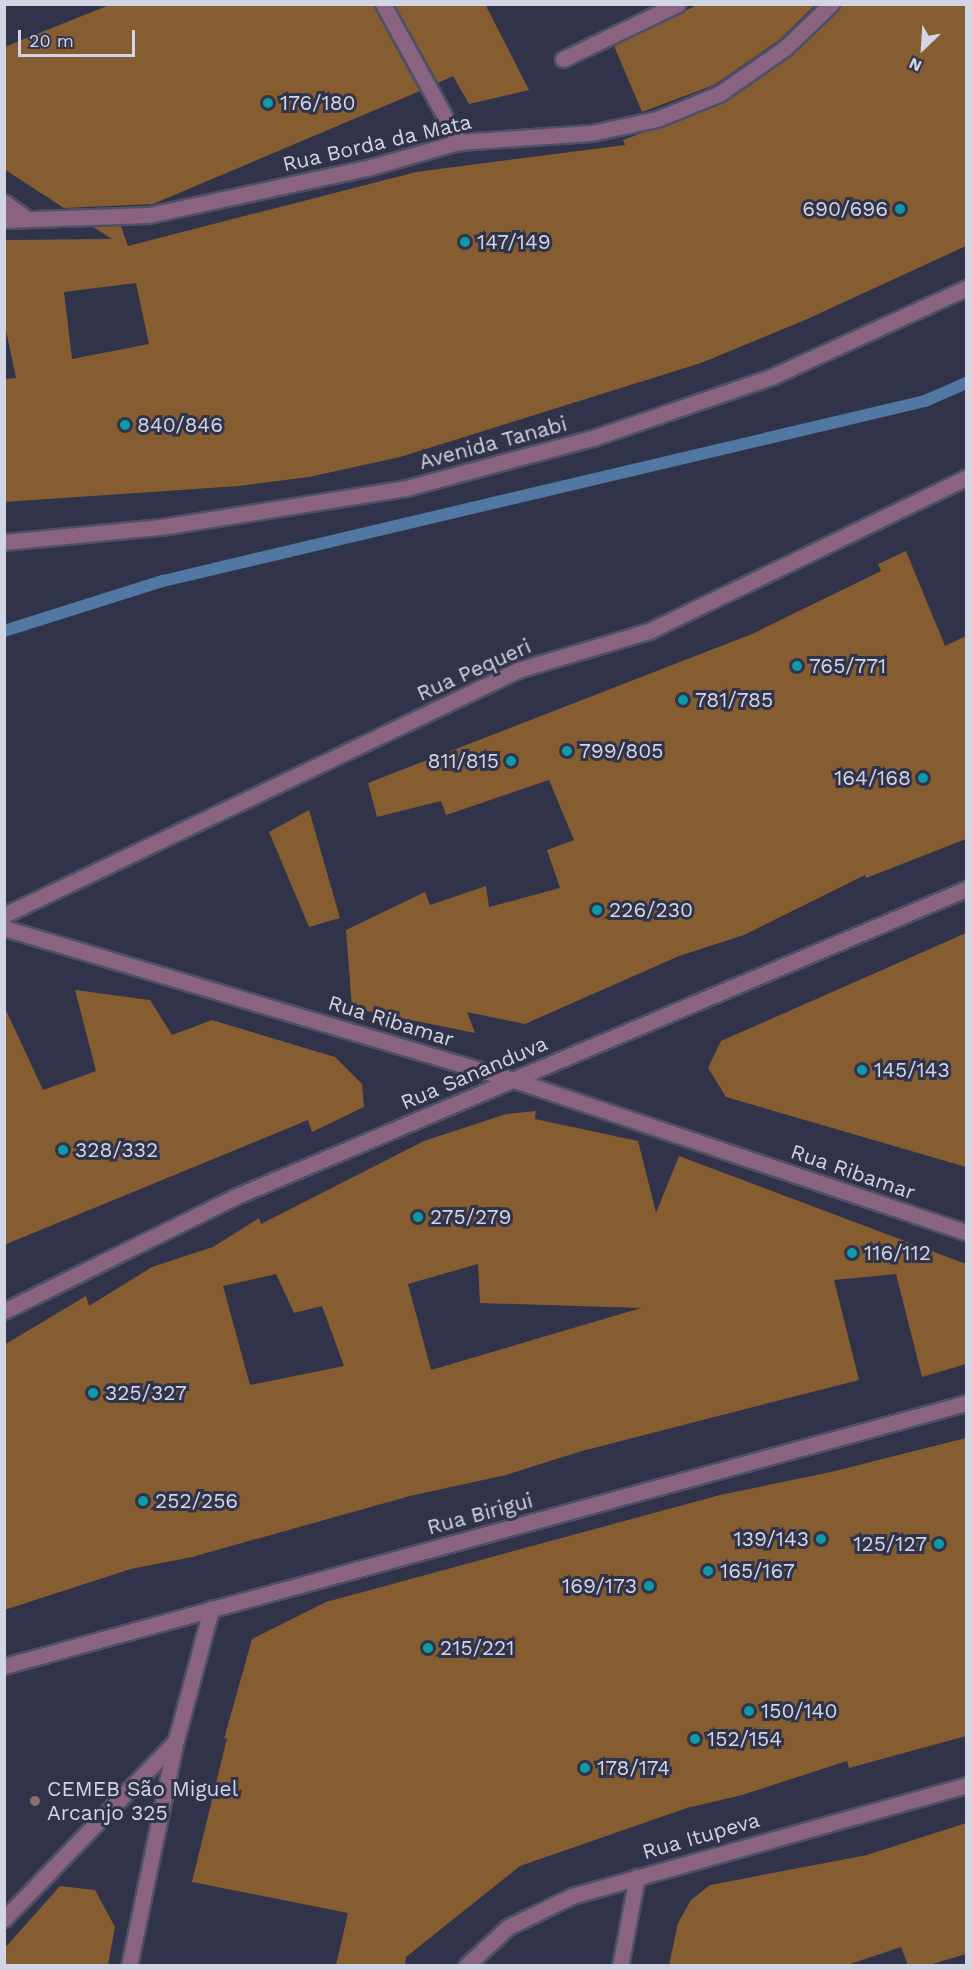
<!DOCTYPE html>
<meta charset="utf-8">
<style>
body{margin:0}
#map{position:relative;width:971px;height:1970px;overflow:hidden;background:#30334a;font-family:"Work Sans",sans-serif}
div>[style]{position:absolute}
.stream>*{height:12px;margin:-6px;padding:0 6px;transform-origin:6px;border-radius:6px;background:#5078a2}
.building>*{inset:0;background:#855d30}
.roads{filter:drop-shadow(2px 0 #4d5066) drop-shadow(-2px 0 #4d5066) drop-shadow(0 2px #4d5066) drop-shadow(0 -2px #4d5066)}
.minor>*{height:15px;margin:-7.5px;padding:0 7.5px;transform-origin:7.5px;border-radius:7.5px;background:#896380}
.dots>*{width:16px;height:16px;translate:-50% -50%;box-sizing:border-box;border:3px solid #30334a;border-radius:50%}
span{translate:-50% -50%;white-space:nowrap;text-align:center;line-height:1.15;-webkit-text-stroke:6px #30334a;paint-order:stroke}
.poi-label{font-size:21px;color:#d2d5e3}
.left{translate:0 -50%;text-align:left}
.right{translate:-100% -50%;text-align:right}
.street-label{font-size:21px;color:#d2d5e3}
.frame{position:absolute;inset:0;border:6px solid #d2d5e3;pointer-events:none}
.north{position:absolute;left:893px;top:18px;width:60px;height:60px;-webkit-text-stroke:4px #30334a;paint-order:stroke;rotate:205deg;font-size:16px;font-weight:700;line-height:24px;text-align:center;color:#d2d5e3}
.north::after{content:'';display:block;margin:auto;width:21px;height:27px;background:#d2d5e3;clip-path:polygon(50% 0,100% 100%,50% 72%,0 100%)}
.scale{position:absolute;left:18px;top:30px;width:117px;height:27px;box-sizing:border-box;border:3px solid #d2d5e3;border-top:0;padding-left:8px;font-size:18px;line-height:21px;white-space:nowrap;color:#d2d5e3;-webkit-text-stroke:4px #30334a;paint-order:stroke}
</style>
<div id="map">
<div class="stream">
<div style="left:4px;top:631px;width:167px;rotate:-17.5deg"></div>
<div style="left:163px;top:581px;width:783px;rotate:-13.29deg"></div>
<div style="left:925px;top:401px;width:45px;rotate:-23.7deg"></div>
</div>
<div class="building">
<div style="clip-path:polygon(112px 4px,373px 4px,420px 91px,153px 204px,64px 208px,4px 169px,4px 47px)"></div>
<div style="clip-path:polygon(394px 4px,485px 4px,529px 90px,469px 104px,453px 76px,438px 83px)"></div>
<div style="clip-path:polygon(699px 4px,816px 4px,779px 40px,714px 85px,642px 112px,614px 46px)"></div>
<div style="clip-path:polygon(evenodd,840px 4px,966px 4px,966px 246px,805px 320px,701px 363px,400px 457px,309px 477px,239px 486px,4px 502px,4px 379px,16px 378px,4px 321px,4px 240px,112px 239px,93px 227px,121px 226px,128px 246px,416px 172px,625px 145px,623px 140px,725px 102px,792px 55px,840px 4px,136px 283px,149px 344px,72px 359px,64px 292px,136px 283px)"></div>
<div style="clip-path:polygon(906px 551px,945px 646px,966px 636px,966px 839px,866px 878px,865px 875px,744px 935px,679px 956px,525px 1024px,467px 1012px,475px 1033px,352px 1008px,346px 930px,425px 892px,430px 905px,486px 886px,489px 907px,560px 888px,547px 850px,574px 840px,549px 780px,446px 815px,441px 801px,377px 817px,368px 783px,752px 634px,881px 571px,878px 564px)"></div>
<div style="clip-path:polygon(309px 810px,340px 918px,309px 927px,269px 832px)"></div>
<div style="clip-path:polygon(966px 933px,966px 1167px,726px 1097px,708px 1068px,721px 1041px)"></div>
<div style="clip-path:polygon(75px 990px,150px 1000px,172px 1035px,212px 1020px,335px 1057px,362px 1084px,364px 1107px,312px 1132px,308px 1120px,4px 1245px,4px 1006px,43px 1090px,96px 1071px)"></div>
<div style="clip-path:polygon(evenodd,536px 1111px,535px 1119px,638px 1141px,656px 1213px,679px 1156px,966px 1264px,966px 1364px,922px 1377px,896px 1274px,834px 1280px,859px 1380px,582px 1451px,506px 1475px,410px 1496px,192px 1557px,131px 1569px,4px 1610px,4px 1345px,86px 1296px,89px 1306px,152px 1267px,213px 1247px,259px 1218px,261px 1224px,424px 1141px,506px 1114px,536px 1111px,478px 1264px,480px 1303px,641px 1308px,431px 1370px,408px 1284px,478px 1264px,536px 1111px,276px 1274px,294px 1313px,322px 1306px,344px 1366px,250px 1385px,223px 1286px,276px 1274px)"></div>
<div style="clip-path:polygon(966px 1438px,966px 1736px,849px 1768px,847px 1761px,742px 1795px,687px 1808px,520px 1866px,406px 1957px,405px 1965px,336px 1965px,348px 1913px,192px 1882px,227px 1738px,224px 1739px,252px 1639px,326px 1602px,720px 1495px,831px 1472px)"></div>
<div style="clip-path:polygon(966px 1823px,966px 1954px,929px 1965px,908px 1965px,901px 1947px,847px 1965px,669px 1965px,678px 1923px,691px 1900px,710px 1885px,867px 1855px)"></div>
<div style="clip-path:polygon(60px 1886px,95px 1890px,115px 1927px,108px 1965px,4px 1965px,4px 1949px)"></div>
</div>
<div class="roads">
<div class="minor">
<div style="left:383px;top:4px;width:158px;rotate:61.2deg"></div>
<div style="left:563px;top:59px;width:127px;rotate:-25.6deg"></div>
<div style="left:4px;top:202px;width:27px;rotate:36deg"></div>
<div style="left:4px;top:220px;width:145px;rotate:-2deg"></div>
<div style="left:149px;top:215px;width:223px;rotate:-12.2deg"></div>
<div style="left:367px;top:168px;width:96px;rotate:-15.8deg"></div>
<div style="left:459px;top:142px;width:132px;rotate:-3.9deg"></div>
<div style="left:591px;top:133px;width:67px;rotate:-12deg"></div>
<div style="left:657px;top:119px;width:67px;rotate:-22deg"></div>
<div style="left:719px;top:94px;width:80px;rotate:-34.9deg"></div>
<div style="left:785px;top:48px;width:64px;rotate:-43.7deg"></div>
<div style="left:4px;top:542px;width:158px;rotate:-5.5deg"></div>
<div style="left:161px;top:527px;width:248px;rotate:-9deg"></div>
<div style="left:406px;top:488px;width:194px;rotate:-15deg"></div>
<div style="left:593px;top:438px;width:188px;rotate:-18.9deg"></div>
<div style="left:771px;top:377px;width:214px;rotate:-24.5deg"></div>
<div style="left:4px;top:915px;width:569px;rotate:-25.48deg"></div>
<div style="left:518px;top:670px;width:137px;rotate:-16.6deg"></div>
<div style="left:649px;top:631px;width:352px;rotate:-25.8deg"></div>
<div style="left:4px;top:928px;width:532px;rotate:16.6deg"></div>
<div style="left:514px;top:1080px;width:477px;rotate:18.6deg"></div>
<div style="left:4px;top:1311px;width:262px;rotate:-26.3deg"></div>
<div style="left:239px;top:1195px;width:789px;rotate:-22.83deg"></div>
<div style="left:4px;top:1666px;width:997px;rotate:-15.29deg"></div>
<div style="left:4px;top:1919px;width:246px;rotate:-46deg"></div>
<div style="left:129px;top:1966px;width:231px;rotate:-78.3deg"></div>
<div style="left:176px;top:1740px;width:136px;rotate:-75deg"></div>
<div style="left:466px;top:1966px;width:57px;rotate:-42.9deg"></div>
<div style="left:508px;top:1927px;width:71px;rotate:-25.8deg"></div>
<div style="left:572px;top:1896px;width:409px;rotate:-15.7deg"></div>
<div style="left:620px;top:1966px;width:91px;rotate:-79.2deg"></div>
</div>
</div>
<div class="dots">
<div style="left:268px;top:103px;background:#0f9aa8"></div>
<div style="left:900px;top:209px;background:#0f9aa8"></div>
<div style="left:465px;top:242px;background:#0f9aa8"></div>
<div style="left:125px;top:425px;background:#0f9aa8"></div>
<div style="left:797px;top:666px;background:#0f9aa8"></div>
<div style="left:683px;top:700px;background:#0f9aa8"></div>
<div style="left:567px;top:751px;background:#0f9aa8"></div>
<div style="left:511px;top:761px;background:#0f9aa8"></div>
<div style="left:923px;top:778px;background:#0f9aa8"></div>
<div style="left:597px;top:910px;background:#0f9aa8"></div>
<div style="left:862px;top:1070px;background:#0f9aa8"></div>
<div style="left:63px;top:1150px;background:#0f9aa8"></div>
<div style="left:418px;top:1217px;background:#0f9aa8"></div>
<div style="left:852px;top:1253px;background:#0f9aa8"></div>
<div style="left:93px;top:1393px;background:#0f9aa8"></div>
<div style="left:143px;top:1501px;background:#0f9aa8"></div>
<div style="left:821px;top:1539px;background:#0f9aa8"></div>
<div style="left:939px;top:1544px;background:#0f9aa8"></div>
<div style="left:708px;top:1571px;background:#0f9aa8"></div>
<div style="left:649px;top:1586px;background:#0f9aa8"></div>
<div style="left:428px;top:1648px;background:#0f9aa8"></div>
<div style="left:749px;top:1711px;background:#0f9aa8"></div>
<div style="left:695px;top:1739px;background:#0f9aa8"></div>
<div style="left:585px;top:1768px;background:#0f9aa8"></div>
<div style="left:35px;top:1801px;background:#8d6e63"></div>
</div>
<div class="poi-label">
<span class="left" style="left:280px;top:103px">176/180</span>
<span class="right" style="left:888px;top:209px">690/696</span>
<span class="left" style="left:477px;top:242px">147/149</span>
<span class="left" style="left:137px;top:425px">840/846</span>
<span class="left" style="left:809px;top:666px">765/771</span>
<span class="left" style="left:695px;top:700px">781/785</span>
<span class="left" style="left:579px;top:751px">799/805</span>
<span class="right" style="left:499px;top:761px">811/815</span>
<span class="right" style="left:911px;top:778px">164/168</span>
<span class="left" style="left:609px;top:910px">226/230</span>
<span class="left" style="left:874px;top:1070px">145/143</span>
<span class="left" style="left:75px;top:1150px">328/332</span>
<span class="left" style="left:430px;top:1217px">275/279</span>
<span class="left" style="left:864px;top:1253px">116/112</span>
<span class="left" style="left:105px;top:1393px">325/327</span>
<span class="left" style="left:155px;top:1501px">252/256</span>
<span class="right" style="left:809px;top:1539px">139/143</span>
<span class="right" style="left:927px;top:1544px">125/127</span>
<span class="left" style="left:720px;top:1571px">165/167</span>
<span class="right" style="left:637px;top:1586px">169/173</span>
<span class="left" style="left:440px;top:1648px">215/221</span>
<span class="left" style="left:761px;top:1711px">150/140</span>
<span class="left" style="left:707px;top:1739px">152/154</span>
<span class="left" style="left:597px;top:1768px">178/174</span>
<span class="left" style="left:47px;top:1801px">CEMEB São Miguel<br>Arcanjo 325</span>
</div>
<div class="street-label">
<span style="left:377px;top:143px;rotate:-13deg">Rua Borda da Mata</span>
<span style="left:493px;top:443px;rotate:-15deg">Avenida Tanabi</span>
<span style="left:474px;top:670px;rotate:-24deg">Rua Pequeri</span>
<span style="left:391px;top:1021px;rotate:17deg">Rua Ribamar</span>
<span style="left:474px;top:1073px;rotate:-23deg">Rua Sananduva</span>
<span style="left:853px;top:1172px;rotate:19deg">Rua Ribamar</span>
<span style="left:480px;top:1514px;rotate:-15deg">Rua Birigui</span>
<span style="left:701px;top:1836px;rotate:-16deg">Rua Itupeva</span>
</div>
<div class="frame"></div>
<div class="north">N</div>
<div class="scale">20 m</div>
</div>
